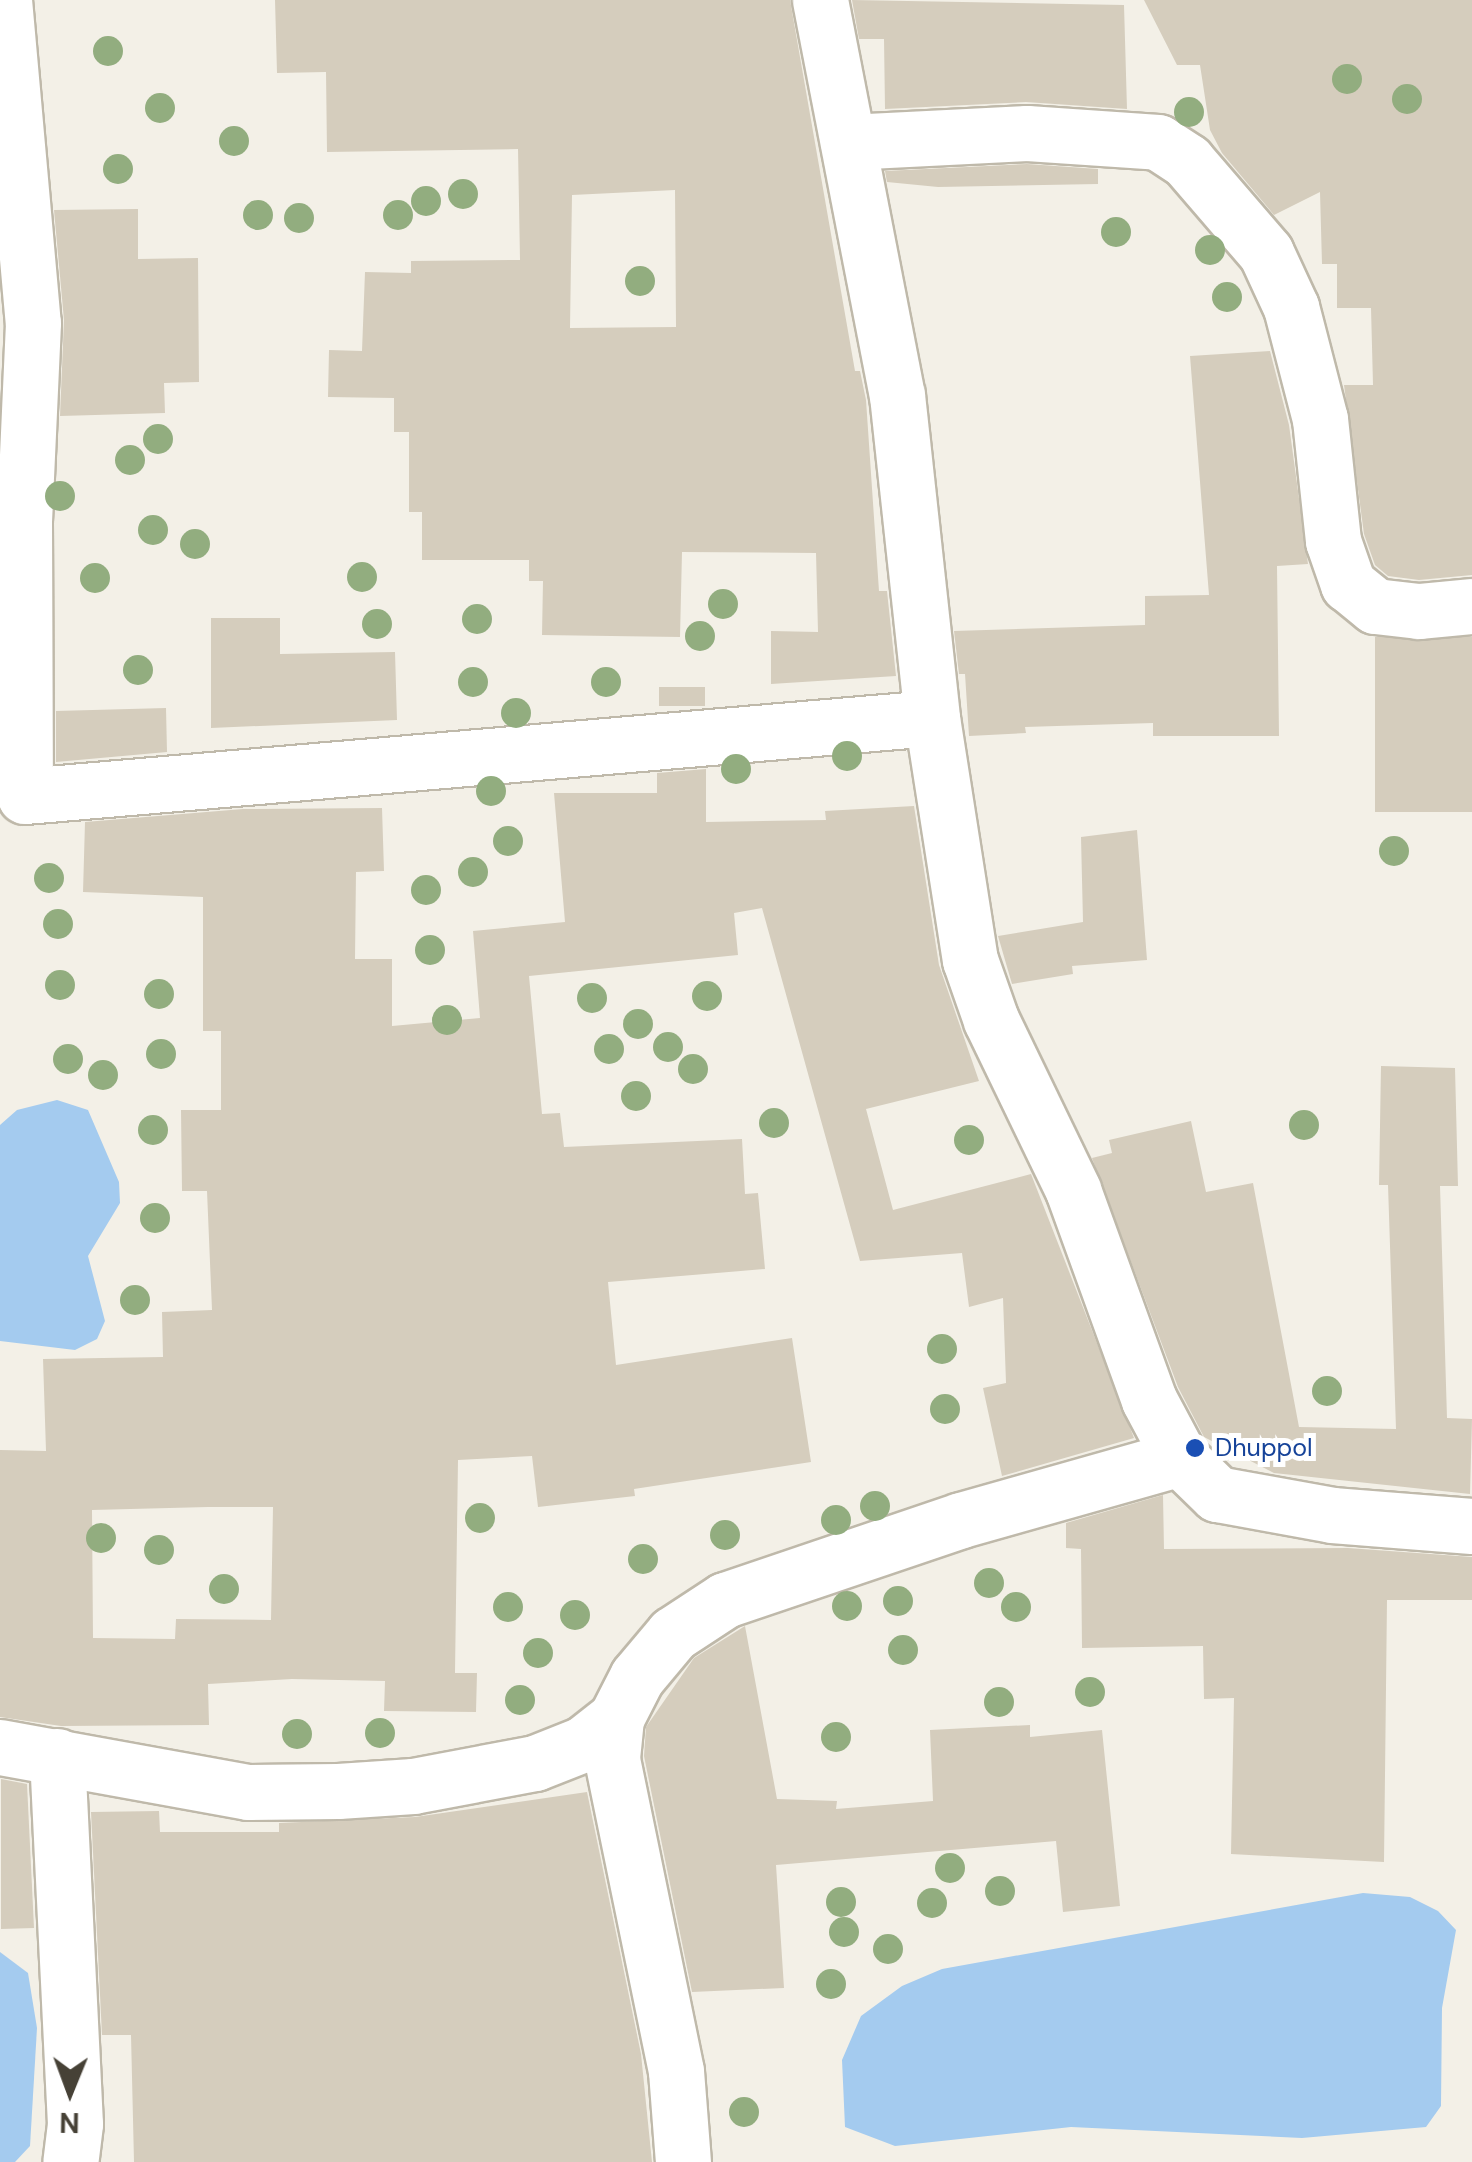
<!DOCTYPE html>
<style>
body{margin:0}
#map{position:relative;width:1472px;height:2162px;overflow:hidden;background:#f3f0e7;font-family:"DM Sans",sans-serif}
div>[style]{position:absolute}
.water>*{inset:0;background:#a4cbef}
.building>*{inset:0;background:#d5cdbd;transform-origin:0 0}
.roads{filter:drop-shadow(2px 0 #bfb9aa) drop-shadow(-2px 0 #bfb9aa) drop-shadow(0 2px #bfb9aa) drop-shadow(0 -2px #bfb9aa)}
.minor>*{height:55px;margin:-27.5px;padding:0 27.5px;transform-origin:27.5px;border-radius:27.5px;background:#fff}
.trees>*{width:30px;height:30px;margin:-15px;border-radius:50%;background:#92ad7f}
.dots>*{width:28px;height:28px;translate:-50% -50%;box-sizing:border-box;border:5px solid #fff;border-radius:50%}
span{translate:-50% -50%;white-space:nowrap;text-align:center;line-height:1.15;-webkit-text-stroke:10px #fff;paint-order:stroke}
.transit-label{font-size:25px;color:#164399}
.left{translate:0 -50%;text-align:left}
.north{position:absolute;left:20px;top:2042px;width:100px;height:100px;-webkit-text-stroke:8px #fff;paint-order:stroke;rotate:181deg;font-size:28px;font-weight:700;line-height:40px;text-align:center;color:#464136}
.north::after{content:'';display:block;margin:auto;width:35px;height:45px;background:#464136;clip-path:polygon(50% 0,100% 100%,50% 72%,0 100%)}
</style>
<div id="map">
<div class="water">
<div style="clip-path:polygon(57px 1100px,88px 1110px,119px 1182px,120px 1203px,88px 1256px,105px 1321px,97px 1339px,75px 1350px,0 1341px,0 1125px,17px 1110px)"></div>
<div style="clip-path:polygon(1363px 1893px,1410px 1897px,1438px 1911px,1456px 1930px,1442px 2008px,1441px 2106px,1426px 2127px,1302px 2138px,1071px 2127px,895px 2146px,845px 2127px,842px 2060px,861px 2016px,902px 1986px,942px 1969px)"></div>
<div style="clip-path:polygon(0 1952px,28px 1973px,37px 2028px,30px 2146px,15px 2162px,0 2162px)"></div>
</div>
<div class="building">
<div style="clip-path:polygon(evenodd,275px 0,790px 0,855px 371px,860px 371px,866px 400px,879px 591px,887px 591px,896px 676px,771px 684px,771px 631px,818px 632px,816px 553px,682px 552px,680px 637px,542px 635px,543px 581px,529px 581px,529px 560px,422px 560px,422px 512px,409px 512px,409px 432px,394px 432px,394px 398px,328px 397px,329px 350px,362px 351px,365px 272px,411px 273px,411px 261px,520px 260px,518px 149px,327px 152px,326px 72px,277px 73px,275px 0,675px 190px,676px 327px,570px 328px,572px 195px,675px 190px)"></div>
<div style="clip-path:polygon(852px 0,1124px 5px,1127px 109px,1026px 102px,885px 109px,884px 39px,859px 39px)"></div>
<div style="clip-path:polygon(1144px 0,1472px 0,1472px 575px,1419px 580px,1388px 576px,1375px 565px,1364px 534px,1344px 385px,1373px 385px,1371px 308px,1337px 308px,1337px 264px,1322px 264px,1320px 192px,1274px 215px,1222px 153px,1210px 130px,1200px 65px,1177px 65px)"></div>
<div style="clip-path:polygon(1027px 164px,1098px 169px,1098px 184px,938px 187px,887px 182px,885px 171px)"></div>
<div style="clip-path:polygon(138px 209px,138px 259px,198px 258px,199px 382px,164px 383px,165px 413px,60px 416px,64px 320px,54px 210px)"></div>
<div style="clip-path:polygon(1270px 351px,1289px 425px,1308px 564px,1277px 566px,1279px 736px,1153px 736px,1153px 723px,1025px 727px,1026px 733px,969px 736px,965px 674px,959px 674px,954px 631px,1145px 625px,1145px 596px,1209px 595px,1190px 356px)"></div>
<div style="clip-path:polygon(211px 618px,280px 618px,280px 654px,395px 652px,397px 720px,211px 728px)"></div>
<div style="left:1375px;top:637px;width:97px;height:175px"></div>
<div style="left:705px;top:687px;width:19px;height:46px;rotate:90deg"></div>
<div style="clip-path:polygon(166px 708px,167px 752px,56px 762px,56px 711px)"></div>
<div style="clip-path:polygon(evenodd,706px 769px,706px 822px,826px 820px,825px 811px,914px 806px,939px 965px,979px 1081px,866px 1109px,893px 1210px,1031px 1174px,1134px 1438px,1002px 1476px,983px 1388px,1006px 1383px,1003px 1298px,969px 1307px,962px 1253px,860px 1261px,762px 908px,734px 913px,738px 955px,529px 976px,542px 1114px,560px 1113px,564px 1147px,742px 1139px,745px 1194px,758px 1193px,765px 1269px,608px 1282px,616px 1365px,792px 1338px,811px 1462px,634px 1489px,635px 1496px,538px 1507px,532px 1456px,458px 1460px,455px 1673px,477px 1673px,476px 1712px,384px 1711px,385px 1681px,292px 1679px,208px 1684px,209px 1725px,61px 1726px,0 1717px,0 1450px,46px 1451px,43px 1359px,163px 1357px,162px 1312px,212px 1310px,207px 1191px,182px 1191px,181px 1110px,221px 1110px,221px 1031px,203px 1031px,203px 897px,83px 892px,85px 822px,243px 809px,382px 808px,384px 871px,356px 872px,355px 959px,392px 959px,392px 1026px,480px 1018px,473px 931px,565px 922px,554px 793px,657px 793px,657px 773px,706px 769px,208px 1507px,273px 1507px,271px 1620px,176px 1619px,175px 1639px,93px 1638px,92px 1510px,208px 1507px)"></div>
<div style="clip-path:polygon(1137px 830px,1147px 960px,1072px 966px,1073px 974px,1012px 984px,998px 936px,1083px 922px,1081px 837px)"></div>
<div style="clip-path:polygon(1381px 1066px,1455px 1068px,1458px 1186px,1440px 1186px,1447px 1418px,1472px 1419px,1470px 1494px,1274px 1473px,1204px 1437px,1178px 1387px,1092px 1158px,1112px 1153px,1109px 1140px,1191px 1121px,1206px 1192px,1253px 1183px,1299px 1427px,1396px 1429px,1388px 1185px,1379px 1185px)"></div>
<div style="clip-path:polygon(1163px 1495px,1164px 1549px,1348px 1548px,1472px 1557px,1472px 1600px,1387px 1600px,1384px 1862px,1231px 1854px,1234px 1698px,1204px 1699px,1203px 1646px,1082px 1648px,1081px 1549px,1066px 1548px,1066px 1523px)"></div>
<div style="clip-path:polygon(745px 1626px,777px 1799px,837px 1801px,836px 1809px,933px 1801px,930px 1730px,1030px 1725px,1030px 1737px,1102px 1730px,1120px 1906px,1063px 1912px,1056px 1841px,776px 1865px,784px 1988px,692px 1992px,644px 1756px,646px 1727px,694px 1658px)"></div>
<div style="clip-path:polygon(1px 1779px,27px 1784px,34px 1928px,1px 1929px)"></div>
<div style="clip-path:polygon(587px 1792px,641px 2054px,652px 2162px,134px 2162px,131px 2035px,102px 2035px,91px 1812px,159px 1811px,160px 1832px,279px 1832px,279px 1823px,415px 1817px)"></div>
</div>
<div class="roads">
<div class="minor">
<div style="left:4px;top:0;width:324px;rotate:84.9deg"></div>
<div style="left:33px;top:323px;width:199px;rotate:92.6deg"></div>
<div style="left:24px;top:522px;width:274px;rotate:89.8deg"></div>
<div style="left:25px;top:796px;width:910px;rotate:-4.92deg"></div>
<div style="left:820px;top:0;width:402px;rotate:79deg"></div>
<div style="left:897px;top:395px;width:325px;rotate:83.8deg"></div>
<div style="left:932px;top:718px;width:245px;rotate:81.1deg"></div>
<div style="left:970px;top:960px;width:64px;rotate:70.7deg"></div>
<div style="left:991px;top:1020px;width:189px;rotate:64.2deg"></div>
<div style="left:1073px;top:1190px;width:223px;rotate:70.1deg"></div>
<div style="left:1149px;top:1400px;width:66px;rotate:61.9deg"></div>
<div style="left:1180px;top:1458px;width:52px;rotate:44.2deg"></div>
<div style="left:1217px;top:1494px;width:117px;rotate:10.3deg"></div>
<div style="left:1332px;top:1515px;width:140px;rotate:4.5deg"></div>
<div style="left:848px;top:142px;width:179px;rotate:-2.9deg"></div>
<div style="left:1027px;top:133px;width:131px;rotate:3.9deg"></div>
<div style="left:1158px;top:142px;width:35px;rotate:33deg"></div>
<div style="left:1187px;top:161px;width:121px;rotate:49.3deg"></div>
<div style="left:1266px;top:253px;width:60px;rotate:65.2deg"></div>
<div style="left:1291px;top:307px;width:116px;rotate:75.5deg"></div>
<div style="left:1320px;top:419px;width:123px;rotate:83.9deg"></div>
<div style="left:1333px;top:541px;width:46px;rotate:70.8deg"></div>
<div style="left:1348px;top:584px;width:35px;rotate:39deg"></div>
<div style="left:1375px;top:606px;width:44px;rotate:6.5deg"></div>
<div style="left:1419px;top:611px;width:53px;rotate:-5.4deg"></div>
<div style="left:0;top:1747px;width:252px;rotate:10.3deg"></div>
<div style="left:248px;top:1792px;width:90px;rotate:-0.6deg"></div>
<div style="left:338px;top:1791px;width:75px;rotate:-3.8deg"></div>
<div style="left:413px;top:1786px;width:124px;rotate:-10.7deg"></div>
<div style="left:535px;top:1763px;width:52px;rotate:-21.6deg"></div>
<div style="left:583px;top:1744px;width:42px;rotate:-38.2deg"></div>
<div style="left:57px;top:1756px;width:368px;rotate:87.2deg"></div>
<div style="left:75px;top:2124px;width:38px;rotate:97deg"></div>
<div style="left:683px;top:2162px;width:91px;rotate:-94.4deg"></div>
<div style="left:676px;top:2071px;width:319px;rotate:-101.6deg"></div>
<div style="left:612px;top:1758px;width:40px;rotate:-84.3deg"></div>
<div style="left:616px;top:1718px;width:46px;rotate:-62.9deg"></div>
<div style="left:637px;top:1677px;width:56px;rotate:-50.1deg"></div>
<div style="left:673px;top:1634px;width:62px;rotate:-33.2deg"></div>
<div style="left:725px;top:1600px;width:249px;rotate:-18.7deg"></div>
<div style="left:961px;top:1520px;width:228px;rotate:-15.8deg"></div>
</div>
</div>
<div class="trees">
<div style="left:108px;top:51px"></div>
<div style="left:1347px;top:79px"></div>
<div style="left:1407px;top:99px"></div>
<div style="left:160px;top:108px"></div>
<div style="left:1189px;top:112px"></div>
<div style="left:234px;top:141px"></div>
<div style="left:118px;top:169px"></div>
<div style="left:463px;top:194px"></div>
<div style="left:426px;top:201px"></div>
<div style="left:258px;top:215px"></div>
<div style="left:398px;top:215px"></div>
<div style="left:299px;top:218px"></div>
<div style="left:1116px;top:232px"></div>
<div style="left:1210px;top:250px"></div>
<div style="left:640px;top:281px"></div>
<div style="left:1227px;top:297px"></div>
<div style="left:158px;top:439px"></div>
<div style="left:130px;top:460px"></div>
<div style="left:60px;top:496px"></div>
<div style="left:153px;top:530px"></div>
<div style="left:195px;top:544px"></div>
<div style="left:362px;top:577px"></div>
<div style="left:95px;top:578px"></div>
<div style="left:723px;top:604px"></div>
<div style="left:477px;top:619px"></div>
<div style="left:377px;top:624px"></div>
<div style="left:700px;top:636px"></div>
<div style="left:138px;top:670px"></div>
<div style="left:473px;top:682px"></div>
<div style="left:606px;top:682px"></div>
<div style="left:516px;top:713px"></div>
<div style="left:847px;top:756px"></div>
<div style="left:736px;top:769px"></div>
<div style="left:491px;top:791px"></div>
<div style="left:508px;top:841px"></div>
<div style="left:1394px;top:851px"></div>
<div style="left:473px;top:872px"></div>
<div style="left:49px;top:878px"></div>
<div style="left:426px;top:890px"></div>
<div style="left:58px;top:924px"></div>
<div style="left:430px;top:950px"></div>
<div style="left:60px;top:985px"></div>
<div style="left:159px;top:994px"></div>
<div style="left:707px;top:996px"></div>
<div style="left:592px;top:998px"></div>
<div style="left:447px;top:1020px"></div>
<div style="left:638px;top:1024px"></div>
<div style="left:668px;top:1047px"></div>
<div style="left:609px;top:1049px"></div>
<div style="left:161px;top:1054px"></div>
<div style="left:68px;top:1059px"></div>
<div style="left:693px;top:1069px"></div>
<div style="left:103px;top:1075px"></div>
<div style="left:636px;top:1096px"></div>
<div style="left:774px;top:1123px"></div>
<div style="left:1304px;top:1125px"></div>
<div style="left:153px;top:1130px"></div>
<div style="left:969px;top:1140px"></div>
<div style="left:155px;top:1218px"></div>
<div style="left:135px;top:1300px"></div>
<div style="left:942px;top:1349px"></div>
<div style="left:1327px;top:1391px"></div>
<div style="left:945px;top:1409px"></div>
<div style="left:875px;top:1506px"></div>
<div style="left:480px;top:1518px"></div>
<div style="left:836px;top:1520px"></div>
<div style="left:725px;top:1535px"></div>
<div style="left:101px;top:1538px"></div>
<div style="left:159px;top:1550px"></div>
<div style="left:643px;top:1559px"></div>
<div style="left:989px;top:1583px"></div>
<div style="left:224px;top:1589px"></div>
<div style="left:898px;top:1601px"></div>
<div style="left:847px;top:1606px"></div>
<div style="left:508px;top:1607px"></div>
<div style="left:1016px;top:1607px"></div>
<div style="left:575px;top:1615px"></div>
<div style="left:903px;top:1650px"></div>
<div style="left:538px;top:1653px"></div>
<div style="left:1090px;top:1692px"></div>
<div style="left:520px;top:1700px"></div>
<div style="left:999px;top:1702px"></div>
<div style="left:380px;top:1733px"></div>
<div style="left:297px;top:1734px"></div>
<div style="left:836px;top:1737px"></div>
<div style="left:950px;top:1868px"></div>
<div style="left:1000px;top:1891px"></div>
<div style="left:841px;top:1902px"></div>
<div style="left:932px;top:1903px"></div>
<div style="left:844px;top:1932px"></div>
<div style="left:888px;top:1949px"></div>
<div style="left:831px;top:1984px"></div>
<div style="left:744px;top:2112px"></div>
</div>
<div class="dots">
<div style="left:1195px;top:1448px;background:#1a4fb4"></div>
</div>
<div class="transit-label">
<span class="left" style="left:1215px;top:1448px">Dhuppol</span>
</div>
<div class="north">N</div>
</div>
